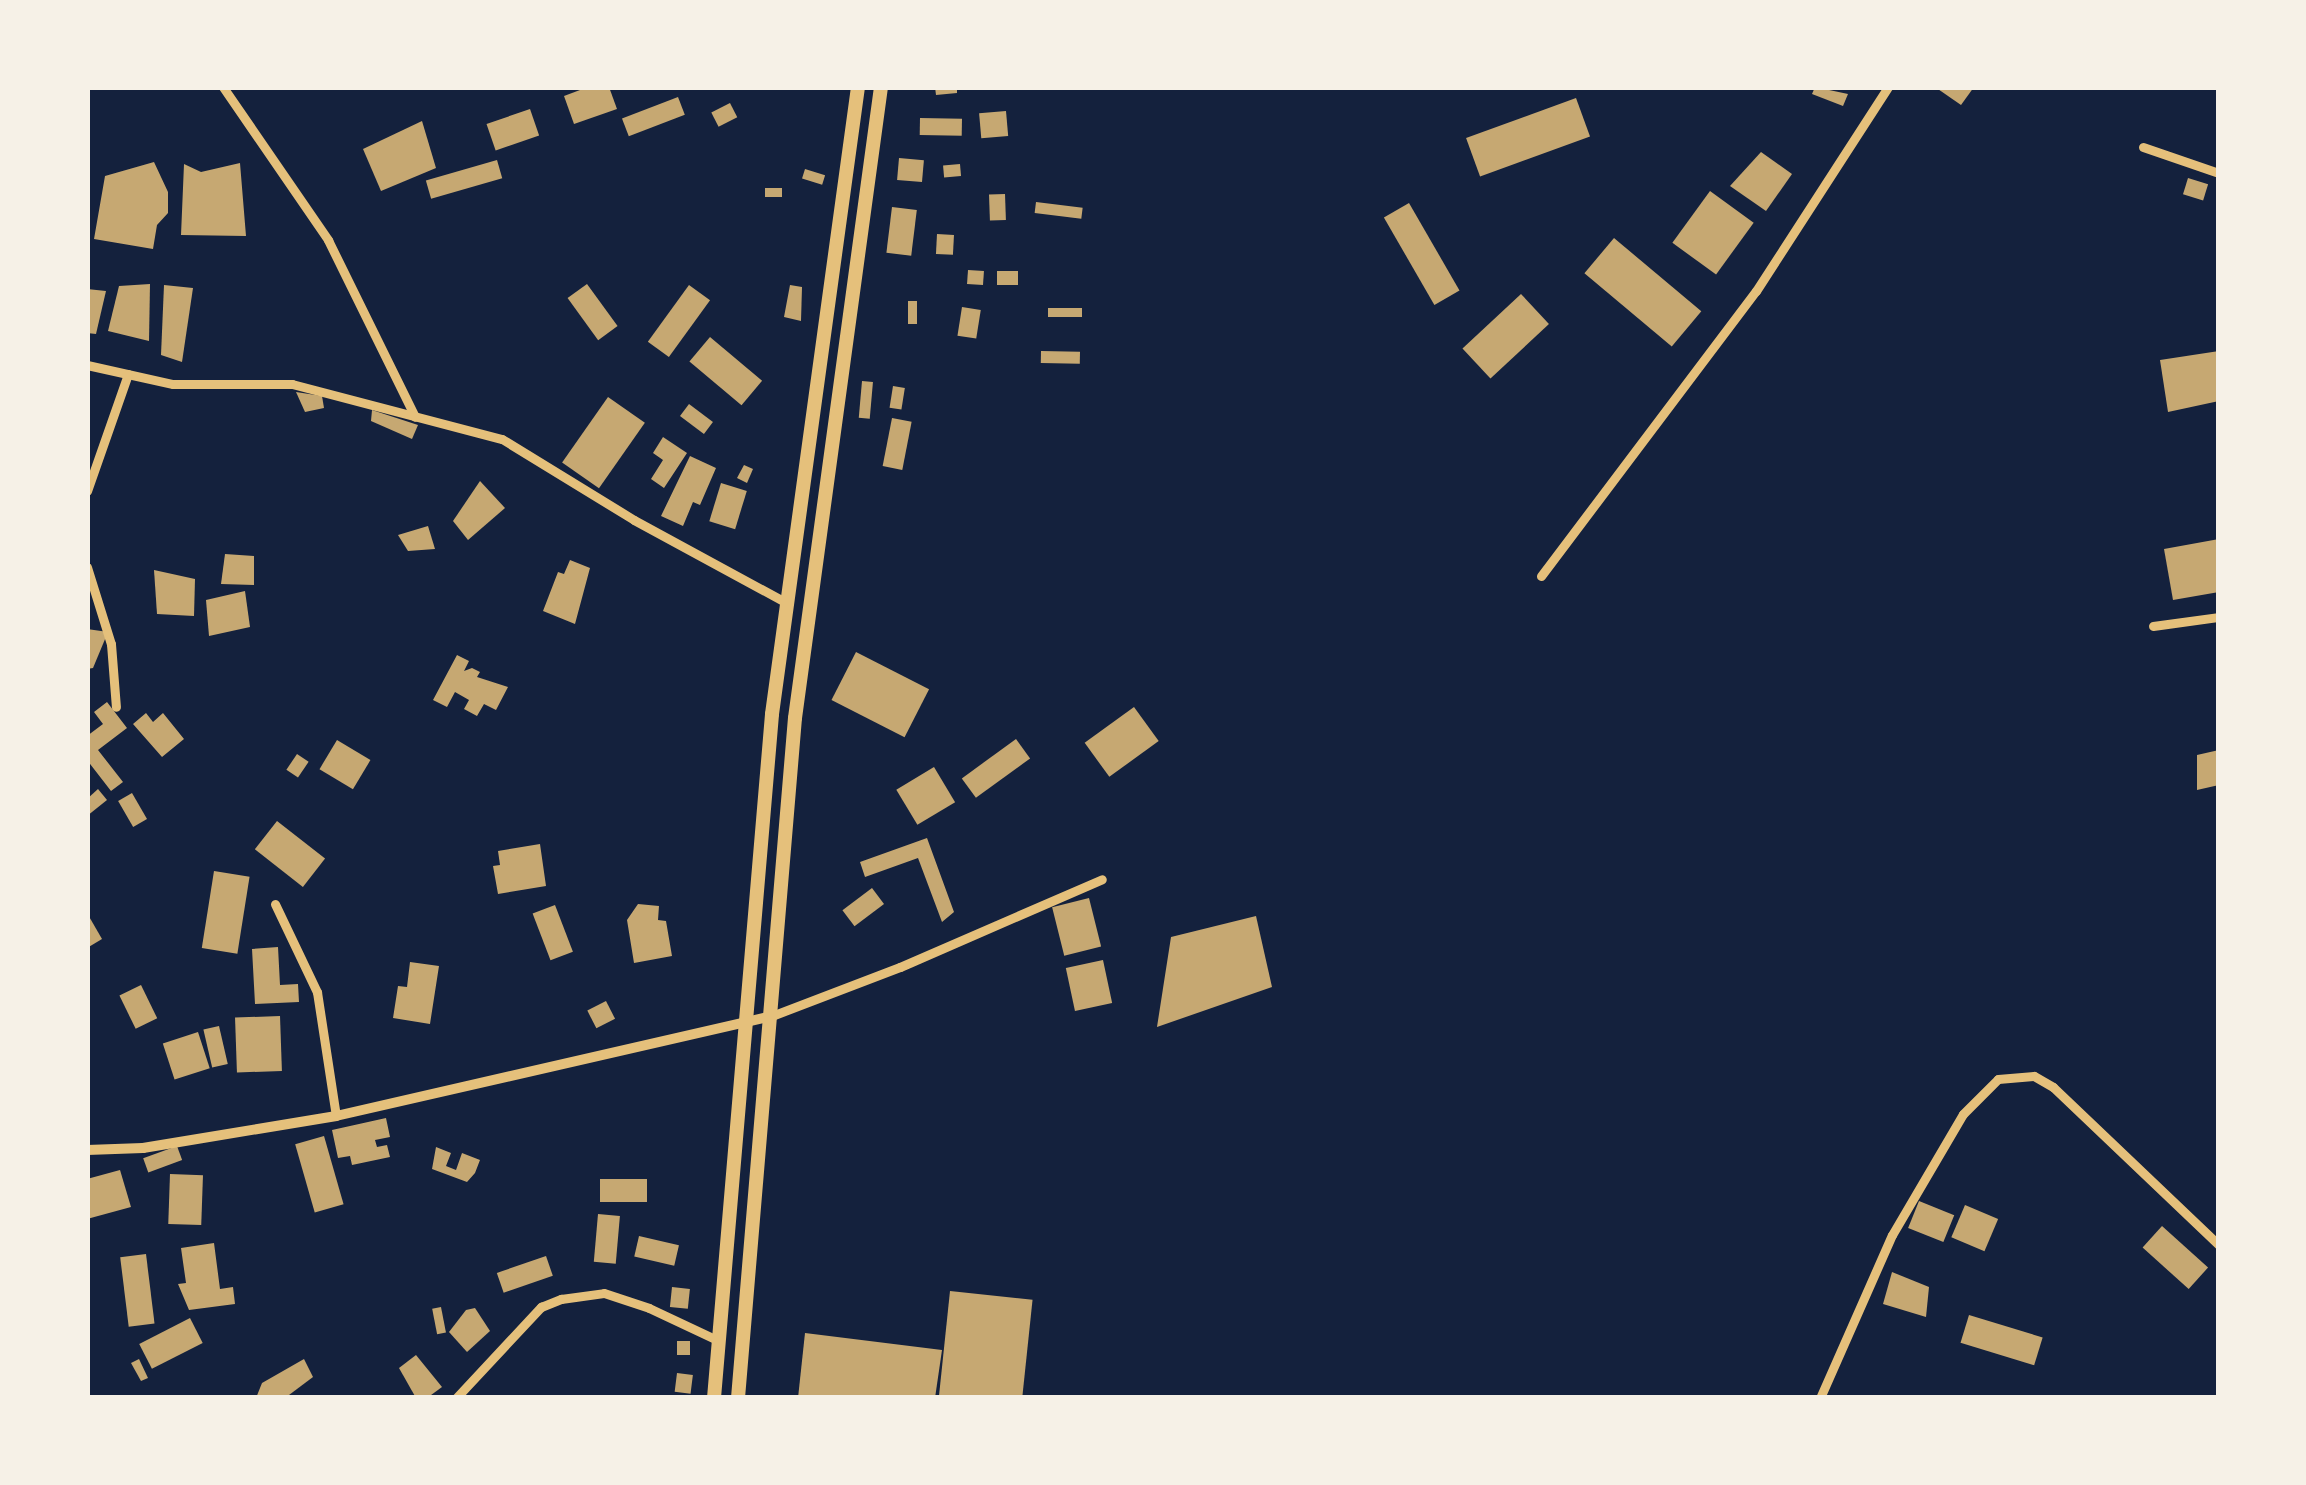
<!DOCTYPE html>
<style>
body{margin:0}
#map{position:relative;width:2306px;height:1485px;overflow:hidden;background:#14213d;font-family:"Open Sans",sans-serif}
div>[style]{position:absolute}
.building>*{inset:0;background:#c6a872;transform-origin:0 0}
.minor>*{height:9px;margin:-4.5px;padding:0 4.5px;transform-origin:4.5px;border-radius:4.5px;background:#e5c07b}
.tertiary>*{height:10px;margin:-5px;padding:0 5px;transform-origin:5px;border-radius:5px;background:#e5c07b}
.primary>*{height:14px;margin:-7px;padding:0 7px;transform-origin:7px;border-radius:7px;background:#e5c07b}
span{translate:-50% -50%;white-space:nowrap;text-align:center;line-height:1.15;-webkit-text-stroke:12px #f6f1e7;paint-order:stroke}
.frame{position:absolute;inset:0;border:90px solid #f6f1e7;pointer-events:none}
</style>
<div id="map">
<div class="building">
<div style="clip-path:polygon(588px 87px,609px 87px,617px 109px,574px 124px,564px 96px)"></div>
<div style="clip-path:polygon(935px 87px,957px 87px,957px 93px,936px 95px)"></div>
<div style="clip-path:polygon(1815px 87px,1848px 94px,1843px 106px,1812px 94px)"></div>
<div style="clip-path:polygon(1935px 87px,1974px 87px,1961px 105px)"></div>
<div style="left:678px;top:97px;width:19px;height:60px;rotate:69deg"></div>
<div style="left:1576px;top:98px;width:41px;height:117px;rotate:70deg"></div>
<div style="left:730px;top:103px;width:16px;height:21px;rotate:63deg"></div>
<div style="left:530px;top:109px;width:28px;height:46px;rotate:71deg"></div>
<div style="left:1006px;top:111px;width:25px;height:27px;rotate:85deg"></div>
<div style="left:920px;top:118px;width:42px;height:17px;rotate:1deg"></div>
<div style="clip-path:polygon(422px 121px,436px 168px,381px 191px,363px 149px)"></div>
<div style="clip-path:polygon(1761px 152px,1792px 174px,1766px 211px,1730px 186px)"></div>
<div style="left:899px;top:158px;width:25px;height:22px;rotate:5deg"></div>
<div style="left:497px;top:160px;width:19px;height:74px;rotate:74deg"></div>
<div style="clip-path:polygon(154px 162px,168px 192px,168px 213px,157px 225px,153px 249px,94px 239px,105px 176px)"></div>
<div style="clip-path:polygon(240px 163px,246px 236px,181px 235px,184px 164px,201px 172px)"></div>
<div style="left:960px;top:164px;width:12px;height:17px;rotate:85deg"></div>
<div style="left:805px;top:169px;width:21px;height:10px;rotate:17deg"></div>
<div style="left:2188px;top:178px;width:21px;height:17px;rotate:17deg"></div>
<div style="left:782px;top:188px;width:9px;height:17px;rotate:90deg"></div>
<div style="left:1710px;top:191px;width:54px;height:64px;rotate:36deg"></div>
<div style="left:1005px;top:194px;width:26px;height:16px;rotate:88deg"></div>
<div style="left:1036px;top:202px;width:47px;height:11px;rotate:7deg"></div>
<div style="left:1409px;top:203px;width:101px;height:29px;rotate:60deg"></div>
<div style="left:892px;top:207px;width:25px;height:46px;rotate:7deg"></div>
<div style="left:937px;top:234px;width:17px;height:20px;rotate:3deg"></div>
<div style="left:1614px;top:238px;width:114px;height:46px;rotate:40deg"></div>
<div style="left:968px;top:270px;width:16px;height:14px;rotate:4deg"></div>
<div style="left:997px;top:271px;width:21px;height:14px"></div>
<div style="clip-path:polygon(150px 284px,149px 341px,108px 331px,119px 286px)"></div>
<div style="left:587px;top:284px;width:52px;height:24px;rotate:54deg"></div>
<div style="clip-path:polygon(164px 285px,193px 288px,182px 362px,161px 355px)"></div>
<div style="left:689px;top:285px;width:26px;height:70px;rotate:36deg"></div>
<div style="clip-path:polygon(790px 285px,802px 287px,801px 321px,784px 317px)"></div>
<div style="clip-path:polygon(87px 289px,106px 291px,96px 334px,87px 333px)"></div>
<div style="left:1521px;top:294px;width:41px;height:80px;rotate:47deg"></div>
<div style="left:908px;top:301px;width:9px;height:23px"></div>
<div style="left:962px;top:307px;width:19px;height:29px;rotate:9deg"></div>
<div style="left:1082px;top:308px;width:9px;height:34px;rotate:90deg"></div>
<div style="left:710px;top:337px;width:68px;height:32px;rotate:40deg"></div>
<div style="left:1041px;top:351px;width:39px;height:12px;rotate:1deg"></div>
<div style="clip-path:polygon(2219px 351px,2219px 401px,2168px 412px,2160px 360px)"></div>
<div style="left:862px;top:381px;width:11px;height:37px;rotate:5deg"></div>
<div style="left:893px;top:386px;width:12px;height:22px;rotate:9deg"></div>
<div style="clip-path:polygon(296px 392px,322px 396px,324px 408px,305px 412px)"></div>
<div style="left:608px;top:397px;width:45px;height:80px;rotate:35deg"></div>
<div style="left:689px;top:404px;width:30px;height:15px;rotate:37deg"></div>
<div style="clip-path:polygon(372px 410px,418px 425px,412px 439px,371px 421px)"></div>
<div style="left:892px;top:418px;width:20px;height:49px;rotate:11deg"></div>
<div style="clip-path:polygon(663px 437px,687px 453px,664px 488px,651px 479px,663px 460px,653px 453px)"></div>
<div style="clip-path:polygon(690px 456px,716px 468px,700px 505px,693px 502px,683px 526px,661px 516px)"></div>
<div style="clip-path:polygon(744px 465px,753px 469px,747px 483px,737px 478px)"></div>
<div style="clip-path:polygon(480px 481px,505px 508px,468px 540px,453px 521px)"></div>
<div style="left:721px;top:483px;width:27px;height:40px;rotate:17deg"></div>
<div style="clip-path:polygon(428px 526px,435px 549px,408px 551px,398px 535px)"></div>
<div style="clip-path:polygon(2219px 539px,2219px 592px,2173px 600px,2164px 549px)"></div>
<div style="clip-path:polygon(225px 554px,254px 556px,254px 585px,221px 584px)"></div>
<div style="clip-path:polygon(570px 560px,590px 568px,575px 624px,543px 611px,558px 572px,564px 574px)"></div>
<div style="clip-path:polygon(154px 570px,195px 579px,194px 616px,157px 614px)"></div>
<div style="clip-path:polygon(245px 591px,250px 627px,209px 636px,206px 600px)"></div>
<div style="clip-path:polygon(87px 629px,108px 632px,93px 668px,87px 669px)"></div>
<div style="left:856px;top:652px;width:82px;height:54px;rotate:27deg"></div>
<div style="clip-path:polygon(457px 655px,469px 661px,464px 671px,472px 668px,480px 672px,477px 677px,508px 687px,496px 710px,484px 704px,477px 716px,464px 709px,469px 700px,455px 692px,447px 707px,433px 700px)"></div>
<div style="clip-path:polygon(107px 702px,127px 728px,98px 750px,123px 782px,111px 791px,87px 760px,87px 736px,103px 724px,94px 712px)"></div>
<div style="left:1134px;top:707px;width:42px;height:61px;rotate:54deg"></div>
<div style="clip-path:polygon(146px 713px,153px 722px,163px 713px,184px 739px,162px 757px,133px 724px)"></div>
<div style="left:1016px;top:739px;width:24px;height:67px;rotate:54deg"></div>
<div style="left:337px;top:740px;width:39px;height:34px;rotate:31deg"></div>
<div style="clip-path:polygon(2219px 750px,2219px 785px,2197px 790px,2197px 755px)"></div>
<div style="left:297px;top:754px;width:14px;height:19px;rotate:34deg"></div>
<div style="left:934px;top:767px;width:41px;height:44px;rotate:59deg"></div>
<div style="clip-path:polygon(98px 789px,107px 800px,87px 816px,87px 799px)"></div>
<div style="left:132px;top:793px;width:30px;height:16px;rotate:60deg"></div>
<div style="left:277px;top:821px;width:61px;height:36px;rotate:38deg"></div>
<div style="clip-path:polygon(927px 838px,954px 912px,942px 922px,918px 858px,865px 877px,860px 862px)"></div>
<div style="clip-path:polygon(540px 844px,546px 886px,498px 894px,493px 866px,500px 865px,498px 851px)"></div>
<div style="left:214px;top:871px;width:36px;height:78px;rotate:9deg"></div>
<div style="left:872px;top:888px;width:20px;height:37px;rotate:53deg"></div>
<div style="left:1089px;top:898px;width:50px;height:38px;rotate:76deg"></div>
<div style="clip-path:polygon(638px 904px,659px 906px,658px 920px,666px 921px,672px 956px,634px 963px,627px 920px)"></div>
<div style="left:555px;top:905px;width:50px;height:24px;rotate:69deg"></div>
<div style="clip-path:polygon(87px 913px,102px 939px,87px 948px)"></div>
<div style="clip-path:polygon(1256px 916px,1272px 987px,1157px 1027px,1171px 937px)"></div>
<div style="clip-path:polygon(278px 947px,280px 985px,298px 984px,299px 1002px,255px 1004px,252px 949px)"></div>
<div style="left:1103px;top:960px;width:44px;height:38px;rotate:78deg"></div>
<div style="clip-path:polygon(410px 962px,439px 966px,430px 1024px,393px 1018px,398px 986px,407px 987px)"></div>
<div style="left:141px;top:985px;width:37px;height:24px;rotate:64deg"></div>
<div style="left:606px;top:1001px;width:20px;height:21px;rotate:63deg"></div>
<div style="left:280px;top:1016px;width:55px;height:45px;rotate:88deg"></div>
<div style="left:219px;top:1026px;width:39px;height:16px;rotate:77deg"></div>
<div style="left:198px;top:1032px;width:38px;height:37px;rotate:72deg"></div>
<div style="clip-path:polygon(386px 1118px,390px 1137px,375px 1140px,377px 1147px,387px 1145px,390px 1157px,352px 1165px,350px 1156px,338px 1158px,332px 1130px)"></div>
<div style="left:324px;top:1136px;width:71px;height:30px;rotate:74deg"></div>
<div style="left:177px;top:1146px;width:15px;height:36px;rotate:70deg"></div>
<div style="clip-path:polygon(436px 1147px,451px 1153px,446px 1166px,456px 1170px,462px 1153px,480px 1160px,475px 1173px,467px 1182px,432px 1169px)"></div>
<div style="clip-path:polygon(120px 1170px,131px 1207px,87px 1219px,87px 1179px)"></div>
<div style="left:170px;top:1174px;width:33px;height:50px;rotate:2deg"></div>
<div style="left:647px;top:1179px;width:23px;height:47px;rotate:90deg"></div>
<div style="left:1919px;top:1201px;width:38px;height:29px;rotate:22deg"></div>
<div style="left:1965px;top:1205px;width:36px;height:35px;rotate:23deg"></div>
<div style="left:598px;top:1214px;width:22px;height:48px;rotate:5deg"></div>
<div style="left:2162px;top:1226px;width:62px;height:29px;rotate:42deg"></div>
<div style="left:639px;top:1236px;width:41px;height:21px;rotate:13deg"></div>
<div style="clip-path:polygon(214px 1243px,220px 1289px,233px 1287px,235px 1304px,189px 1310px,178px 1284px,186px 1283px,181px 1248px)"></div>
<div style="left:146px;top:1254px;width:70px;height:26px;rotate:83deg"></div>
<div style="left:546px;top:1256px;width:21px;height:52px;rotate:71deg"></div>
<div style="clip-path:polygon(1892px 1272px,1929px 1287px,1926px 1317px,1883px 1304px)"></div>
<div style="left:672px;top:1287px;width:18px;height:20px;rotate:6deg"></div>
<div style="left:950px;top:1291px;width:83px;height:107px;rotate:6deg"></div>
<div style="left:441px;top:1307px;width:26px;height:9px;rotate:79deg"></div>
<div style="clip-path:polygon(475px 1308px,490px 1331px,467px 1352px,449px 1332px,466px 1310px)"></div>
<div style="left:1969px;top:1315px;width:77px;height:29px;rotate:17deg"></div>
<div style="left:190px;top:1318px;width:28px;height:57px;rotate:63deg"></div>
<div style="clip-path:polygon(805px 1333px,942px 1350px,935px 1398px,798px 1398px)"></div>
<div style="left:677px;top:1341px;width:13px;height:14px"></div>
<div style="clip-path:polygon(416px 1355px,442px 1387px,427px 1398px,416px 1398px,399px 1368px)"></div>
<div style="clip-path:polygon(139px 1359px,148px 1378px,141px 1381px,131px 1363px)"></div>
<div style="clip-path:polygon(304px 1359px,313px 1377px,285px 1398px,256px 1398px,262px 1383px)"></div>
<div style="left:677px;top:1373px;width:16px;height:19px;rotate:7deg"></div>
</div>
<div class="minor">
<div style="left:223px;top:87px;width:186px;rotate:55.5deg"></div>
<div style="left:328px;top:240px;width:197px;rotate:63.8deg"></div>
<div style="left:2143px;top:147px;width:80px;rotate:18.9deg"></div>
<div style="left:87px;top:365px;width:88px;rotate:12.5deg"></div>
<div style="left:173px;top:384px;width:119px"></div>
<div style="left:292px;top:384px;width:217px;rotate:14.7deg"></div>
<div style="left:502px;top:439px;width:155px;rotate:31.5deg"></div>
<div style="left:634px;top:520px;width:174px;rotate:28.5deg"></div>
<div style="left:87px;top:491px;width:124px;rotate:-70.7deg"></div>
<div style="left:87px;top:567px;width:81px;rotate:72.7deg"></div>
<div style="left:111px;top:644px;width:63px;rotate:85.5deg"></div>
<div style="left:1541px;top:576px;width:357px;rotate:-53deg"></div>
<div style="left:1756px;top:291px;width:243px;rotate:-57.1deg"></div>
<div style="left:2153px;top:626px;width:67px;rotate:-7.8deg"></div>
<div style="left:275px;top:904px;width:98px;rotate:64.5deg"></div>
<div style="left:317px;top:992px;width:125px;rotate:81.3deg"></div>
<div style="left:769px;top:1017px;width:140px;rotate:-20.9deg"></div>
<div style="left:900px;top:967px;width:220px;rotate:-23.5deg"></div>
<div style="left:456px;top:1398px;width:125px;rotate:-47deg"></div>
<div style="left:541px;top:1307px;width:22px;rotate:-22deg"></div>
<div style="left:561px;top:1299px;width:43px;rotate:-7.9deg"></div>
<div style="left:604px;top:1293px;width:47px;rotate:18.4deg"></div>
<div style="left:649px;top:1308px;width:77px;rotate:25.2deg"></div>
<div style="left:1820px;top:1398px;width:178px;rotate:-66.2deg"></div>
<div style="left:1892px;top:1235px;width:140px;rotate:-59.6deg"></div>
<div style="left:1963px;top:1114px;width:49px;rotate:-45deg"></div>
<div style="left:1998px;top:1079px;width:36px;rotate:-5deg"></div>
<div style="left:2034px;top:1076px;width:22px;rotate:30deg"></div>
<div style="left:2053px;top:1087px;width:229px;rotate:43.6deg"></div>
</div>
<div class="tertiary">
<div style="left:87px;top:1150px;width:56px;rotate:-2deg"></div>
<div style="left:143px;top:1148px;width:196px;rotate:-9.4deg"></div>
<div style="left:336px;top:1116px;width:444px;rotate:-12.9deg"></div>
</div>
<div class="primary">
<div style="left:714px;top:1398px;width:686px;rotate:-85.15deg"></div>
<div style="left:772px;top:714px;width:633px;rotate:-82.19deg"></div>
<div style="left:738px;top:1398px;width:682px;rotate:-85.21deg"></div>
<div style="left:795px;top:718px;width:637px;rotate:-82.24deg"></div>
</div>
<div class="frame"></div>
</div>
